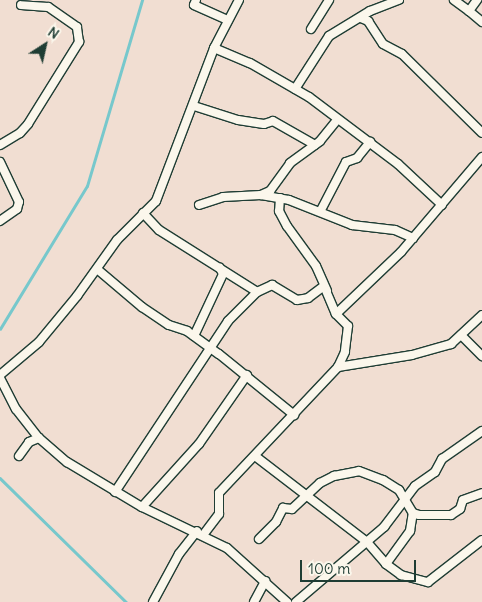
<!DOCTYPE html>
<style>
body{margin:0}
#map{position:relative;width:482px;height:602px;overflow:hidden;background:#f1ded2;font-family:Delius,sans-serif}
div>[style]{position:absolute}
.stream>*{height:2.5px;margin:-1.25px;padding:0 1.25px;transform-origin:1.25px;border-radius:1.25px;background:#77c8cc}
.roads{filter:drop-shadow(1px 0 #1f3d34) drop-shadow(-1px 0 #1f3d34) drop-shadow(0 1px #1f3d34) drop-shadow(0 -1px #1f3d34)}
.street>*{height:8px;margin:-4px;padding:0 4px;transform-origin:4px;border-radius:4px;background:#fbf7ec}
span{translate:-50% -50%;white-space:nowrap;text-align:center;line-height:1.15;-webkit-text-stroke:4.5px #fbf7ec;paint-order:stroke}
.north{position:absolute;left:20px;top:20px;width:50px;height:50px;-webkit-text-stroke:4px #fbf7ec;paint-order:stroke;rotate:35deg;font-size:14px;font-weight:700;line-height:20px;text-align:center;color:#1f3d34}
.north::after{content:'';display:block;margin:auto;width:18px;height:22px;background:#1f3d34;clip-path:polygon(50% 0,100% 100%,50% 72%,0 100%)}
.scale{position:absolute;left:300px;top:560px;width:116px;height:22px;box-sizing:border-box;border:2px solid #1f3d34;border-top:0;padding-left:6px;font-size:15px;line-height:18px;white-space:nowrap;color:#1f3d34;-webkit-text-stroke:4px #fbf7ec;paint-order:stroke}
</style>
<div id="map">
<div class="stream">
<div style="left:0;top:329px;width:167px;rotate:-58.7deg"></div>
<div style="left:87px;top:186px;width:194px;rotate:-73.5deg"></div>
<div style="left:0;top:478px;width:177px;rotate:44.5deg"></div>
</div>
<div class="roads">
<div class="street">
<div style="left:196px;top:0;width:5px;rotate:112deg"></div>
<div style="left:194px;top:5px;width:37px;rotate:24deg"></div>
<div style="left:454px;top:0;width:19px;rotate:36deg"></div>
<div style="left:469px;top:11px;width:14px;rotate:-54deg"></div>
<div style="left:469px;top:11px;width:17px;rotate:40deg"></div>
<div style="left:361px;top:18px;width:8px;rotate:23deg"></div>
<div style="left:368px;top:21px;width:27px;rotate:57deg"></div>
<div style="left:383px;top:44px;width:21px;rotate:28deg"></div>
<div style="left:402px;top:54px;width:112px;rotate:44.6deg"></div>
<div style="left:311px;top:29px;width:34px;rotate:-58deg"></div>
<div style="left:214px;top:48px;width:54px;rotate:-62.5deg"></div>
<div style="left:295px;top:89px;width:63px;rotate:-57.3deg"></div>
<div style="left:329px;top:36px;width:48px;rotate:-31.4deg"></div>
<div style="left:370px;top:11px;width:31px;rotate:-21deg"></div>
<div style="left:194px;top:106px;width:46px;rotate:17.7deg"></div>
<div style="left:238px;top:120px;width:26px;rotate:9deg"></div>
<div style="left:264px;top:124px;width:9px;rotate:-18deg"></div>
<div style="left:273px;top:121px;width:48px;rotate:29.7deg"></div>
<div style="left:0;top:145px;width:23px;rotate:-31deg"></div>
<div style="left:20px;top:133px;width:12px;rotate:-48deg"></div>
<div style="left:28px;top:124px;width:97px;rotate:-58.1deg"></div>
<div style="left:79px;top:42px;width:15px;rotate:-98deg"></div>
<div style="left:77px;top:27px;width:35px;rotate:-145deg"></div>
<div style="left:48px;top:7px;width:27px;rotate:-176deg"></div>
<div style="left:0;top:162px;width:44px;rotate:64.6deg"></div>
<div style="left:19px;top:202px;width:7px;rotate:106deg"></div>
<div style="left:17px;top:209px;width:21px;rotate:145deg"></div>
<div style="left:261px;top:195px;width:28px;rotate:10deg"></div>
<div style="left:289px;top:200px;width:68px;rotate:21.6deg"></div>
<div style="left:352px;top:225px;width:43px;rotate:6.6deg"></div>
<div style="left:395px;top:230px;width:20px;rotate:24deg"></div>
<div style="left:280px;top:198px;width:13px;rotate:94deg"></div>
<div style="left:279px;top:211px;width:17px;rotate:62deg"></div>
<div style="left:287px;top:226px;width:49px;rotate:54.1deg"></div>
<div style="left:316px;top:266px;width:27px;rotate:66deg"></div>
<div style="left:199px;top:205px;width:25px;rotate:-18deg"></div>
<div style="left:223px;top:197px;width:38px;rotate:-3deg"></div>
<div style="left:261px;top:195px;width:10px;rotate:-24deg"></div>
<div style="left:270px;top:191px;width:34px;rotate:-54deg"></div>
<div style="left:290px;top:163px;width:37px;rotate:-36deg"></div>
<div style="left:320px;top:141px;width:28px;rotate:-51deg"></div>
<div style="left:321px;top:210px;width:54px;rotate:-62.5deg"></div>
<div style="left:346px;top:162px;width:12px;rotate:-20deg"></div>
<div style="left:357px;top:158px;width:21px;rotate:-51deg"></div>
<div style="left:143px;top:213px;width:23px;rotate:47deg"></div>
<div style="left:159px;top:230px;width:116px;rotate:32.3deg"></div>
<div style="left:257px;top:292px;width:17px;rotate:-25deg"></div>
<div style="left:272px;top:285px;width:29px;rotate:31deg"></div>
<div style="left:297px;top:300px;width:11px;rotate:-10deg"></div>
<div style="left:308px;top:298px;width:20px;rotate:-37deg"></div>
<div style="left:324px;top:286px;width:30px;rotate:67deg"></div>
<div style="left:336px;top:314px;width:17px;rotate:45deg"></div>
<div style="left:348px;top:326px;width:26px;rotate:97deg"></div>
<div style="left:345px;top:352px;width:17px;rotate:115deg"></div>
<div style="left:338px;top:367px;width:173px;rotate:133.4deg"></div>
<div style="left:219px;top:493px;width:21px;rotate:90deg"></div>
<div style="left:219px;top:514px;width:25px;rotate:127deg"></div>
<div style="left:97px;top:269px;width:59px;rotate:40.2deg"></div>
<div style="left:142px;top:307px;width:32px;rotate:34deg"></div>
<div style="left:169px;top:325px;width:19px;rotate:18deg"></div>
<div style="left:187px;top:331px;width:39px;rotate:36deg"></div>
<div style="left:219px;top:354px;width:97px;rotate:39.1deg"></div>
<div style="left:336px;top:314px;width:90px;rotate:-43.6deg"></div>
<div style="left:401px;top:252px;width:125px;rotate:-49.5deg"></div>
<div style="left:461px;top:335px;width:30px;rotate:45deg"></div>
<div style="left:194px;top:336px;width:68px;rotate:-64.9deg"></div>
<div style="left:223px;top:274px;width:7px;rotate:-117deg"></div>
<div style="left:338px;top:367px;width:75px;rotate:-9.2deg"></div>
<div style="left:412px;top:355px;width:41px;rotate:-15.8deg"></div>
<div style="left:451px;top:344px;width:42px;rotate:-43.1deg"></div>
<div style="left:0;top:375px;width:51px;rotate:-40.2deg"></div>
<div style="left:39px;top:342px;width:60px;rotate:-50.4deg"></div>
<div style="left:77px;top:296px;width:69px;rotate:-54.5deg"></div>
<div style="left:117px;top:240px;width:55px;rotate:-45deg"></div>
<div style="left:156px;top:201px;width:164px;rotate:-69.2deg"></div>
<div style="left:214px;top:48px;width:39px;rotate:23deg"></div>
<div style="left:250px;top:63px;width:68px;rotate:30deg"></div>
<div style="left:309px;top:97px;width:111px;rotate:37deg"></div>
<div style="left:398px;top:164px;width:60px;rotate:43deg"></div>
<div style="left:0;top:378px;width:35px;rotate:63deg"></div>
<div style="left:16px;top:409px;width:37px;rotate:52deg"></div>
<div style="left:39px;top:438px;width:37px;rotate:41deg"></div>
<div style="left:67px;top:462px;width:87px;rotate:31deg"></div>
<div style="left:142px;top:507px;width:94px;rotate:25.8deg"></div>
<div style="left:227px;top:548px;width:81px;rotate:42deg"></div>
<div style="left:19px;top:456px;width:17px;rotate:-54deg"></div>
<div style="left:29px;top:442px;width:11px;rotate:-22deg"></div>
<div style="left:255px;top:456px;width:141px;rotate:37.5deg"></div>
<div style="left:367px;top:542px;width:29px;rotate:49deg"></div>
<div style="left:386px;top:564px;width:19px;rotate:36deg"></div>
<div style="left:401px;top:575px;width:28px;rotate:15deg"></div>
<div style="left:428px;top:582px;width:68px;rotate:-37.9deg"></div>
<div style="left:115px;top:492px;width:205px;rotate:-56.5deg"></div>
<div style="left:228px;top:321px;width:41px;rotate:-45deg"></div>
<div style="left:142px;top:507px;width:85px;rotate:-47.9deg"></div>
<div style="left:199px;top:444px;width:84px;rotate:-55.2deg"></div>
<div style="left:259px;top:539px;width:24px;rotate:-45deg"></div>
<div style="left:276px;top:522px;width:16px;rotate:-63deg"></div>
<div style="left:283px;top:508px;width:9px;rotate:6deg"></div>
<div style="left:292px;top:509px;width:38px;rotate:-43deg"></div>
<div style="left:320px;top:483px;width:16px;rotate:-27deg"></div>
<div style="left:334px;top:476px;width:25px;rotate:-11deg"></div>
<div style="left:359px;top:471px;width:26px;rotate:21deg"></div>
<div style="left:383px;top:480px;width:19px;rotate:32deg"></div>
<div style="left:399px;top:490px;width:27px;rotate:59deg"></div>
<div style="left:413px;top:513px;width:6px;rotate:18deg"></div>
<div style="left:419px;top:515px;width:32px"></div>
<div style="left:451px;top:515px;width:11px;rotate:-34deg"></div>
<div style="left:460px;top:509px;width:9px;rotate:-72deg"></div>
<div style="left:463px;top:500px;width:20px;rotate:-20deg"></div>
<div style="left:386px;top:564px;width:41px;rotate:-54deg"></div>
<div style="left:410px;top:531px;width:18px;rotate:-81deg"></div>
<div style="left:153px;top:602px;width:55px;rotate:-61.6deg"></div>
<div style="left:179px;top:554px;width:29px;rotate:-52deg"></div>
<div style="left:254px;top:602px;width:24px;rotate:-62deg"></div>
<div style="left:296px;top:602px;width:116px;rotate:-40.4deg"></div>
<div style="left:384px;top:527px;width:51px;rotate:-52.9deg"></div>
<div style="left:415px;top:486px;width:24px;rotate:-35deg"></div>
<div style="left:435px;top:472px;width:15px;rotate:-62deg"></div>
<div style="left:442px;top:459px;width:49px;rotate:-35deg"></div>
</div>
</div>
<div class="north">N</div>
<div class="scale">100 m</div>
</div>
